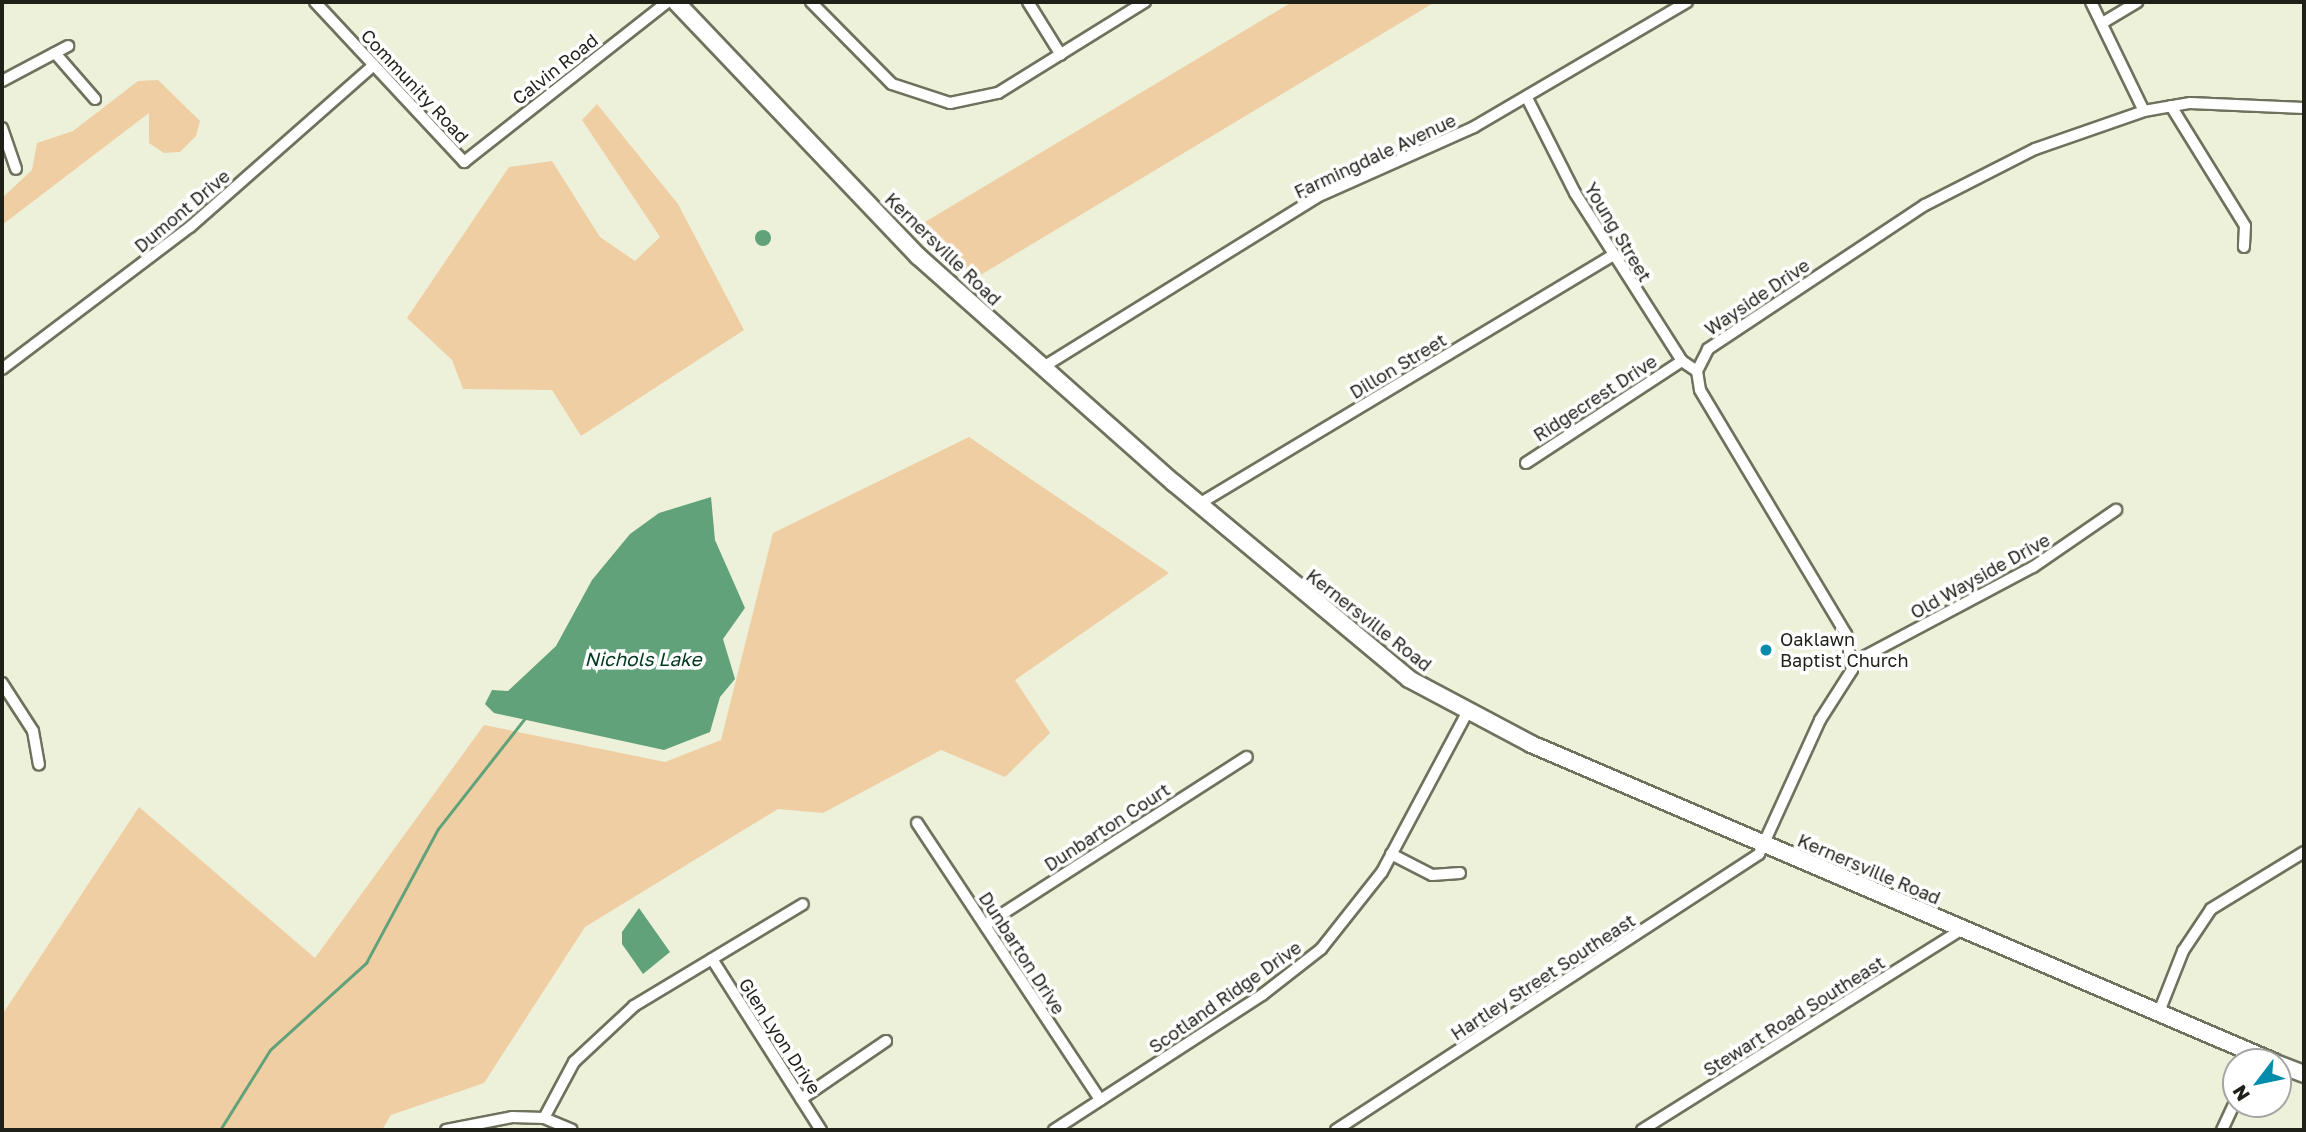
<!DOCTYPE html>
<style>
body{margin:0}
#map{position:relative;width:2306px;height:1132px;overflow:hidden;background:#edf1da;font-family:"Golos Text",sans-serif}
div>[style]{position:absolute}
.green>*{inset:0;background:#f0cea3}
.water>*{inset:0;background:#61a27b}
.round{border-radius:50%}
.stream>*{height:2.5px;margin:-1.25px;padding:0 1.25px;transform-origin:1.25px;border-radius:1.25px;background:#61a27b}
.roads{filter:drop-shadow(2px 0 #6e725d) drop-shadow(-2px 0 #6e725d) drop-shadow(0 2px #6e725d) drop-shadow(0 -2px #6e725d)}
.minor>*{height:10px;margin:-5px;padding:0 5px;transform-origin:5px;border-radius:5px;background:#fff}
.primary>*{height:16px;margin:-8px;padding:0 8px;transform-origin:8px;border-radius:8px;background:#fff}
.dots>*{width:19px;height:19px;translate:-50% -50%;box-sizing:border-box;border:4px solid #fff;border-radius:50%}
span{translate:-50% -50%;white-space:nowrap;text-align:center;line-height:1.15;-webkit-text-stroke:7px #fff;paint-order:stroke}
.street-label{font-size:18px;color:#1f2018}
.poi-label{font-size:18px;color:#1f2018}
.left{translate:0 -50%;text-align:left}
.water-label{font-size:19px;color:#01391f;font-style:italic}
.frame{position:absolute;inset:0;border:4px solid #1f2018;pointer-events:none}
.north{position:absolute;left:2222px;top:1048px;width:70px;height:70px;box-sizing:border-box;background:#fff;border:2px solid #a5a6a3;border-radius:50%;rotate:238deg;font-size:19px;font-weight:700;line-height:28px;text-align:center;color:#1f2018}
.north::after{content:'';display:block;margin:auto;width:24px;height:32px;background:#008caa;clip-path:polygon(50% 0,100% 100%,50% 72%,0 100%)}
</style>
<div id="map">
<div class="green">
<div style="clip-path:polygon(1292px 2px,1435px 2px,969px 282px,915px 228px)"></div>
<div style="clip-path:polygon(158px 80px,200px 121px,196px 136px,180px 152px,164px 153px,149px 143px,149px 113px,2px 225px,2px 198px,32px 170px,37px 143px,73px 131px,138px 81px)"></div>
<div style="clip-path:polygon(597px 104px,678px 204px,744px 330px,581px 436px,552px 390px,463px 389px,452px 360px,407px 318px,509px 167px,552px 161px,600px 237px,635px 261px,660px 237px,582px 120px)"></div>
<div style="clip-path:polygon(969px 437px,1169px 573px,1015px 680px,1050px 733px,1005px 777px,941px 750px,823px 813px,778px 809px,585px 927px,484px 1083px,391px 1115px,382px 1130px,2px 1130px,2px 1015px,139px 807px,315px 958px,484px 725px,665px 762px,721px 740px,773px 533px)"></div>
</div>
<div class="water">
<div class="round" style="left:755px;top:230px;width:16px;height:16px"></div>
<div style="clip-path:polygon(711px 497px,715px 540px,745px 608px,723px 639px,735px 679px,720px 697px,710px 732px,664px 750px,494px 713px,485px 704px,492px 690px,508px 691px,556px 646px,592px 580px,630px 534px,659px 513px)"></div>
<div style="clip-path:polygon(639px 908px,670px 952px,643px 974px,622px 944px,622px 932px)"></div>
</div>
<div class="stream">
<div style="left:220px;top:1130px;width:94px;rotate:-58deg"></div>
<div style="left:270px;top:1050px;width:130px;rotate:-42.2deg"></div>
<div style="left:366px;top:963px;width:152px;rotate:-61.8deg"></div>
<div style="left:438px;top:829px;width:141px;rotate:-51.9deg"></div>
</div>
<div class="roads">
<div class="minor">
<div style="left:315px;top:2px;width:219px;rotate:47deg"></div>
<div style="left:464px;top:162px;width:258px;rotate:-38.2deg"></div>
<div style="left:811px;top:2px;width:115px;rotate:45.4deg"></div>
<div style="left:892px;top:84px;width:61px;rotate:18.1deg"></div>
<div style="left:950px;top:103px;width:49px;rotate:-11.8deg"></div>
<div style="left:998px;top:93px;width:173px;rotate:-31.8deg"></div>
<div style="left:1028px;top:2px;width:62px;rotate:58.1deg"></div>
<div style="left:2091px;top:2px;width:121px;rotate:64.1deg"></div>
<div style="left:2104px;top:22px;width:39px;rotate:-31deg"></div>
<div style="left:55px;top:53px;width:61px;rotate:49deg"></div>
<div style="left:2px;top:81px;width:75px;rotate:-27.9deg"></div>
<div style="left:1527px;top:98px;width:106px;rotate:63.2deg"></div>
<div style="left:1575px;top:193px;width:199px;rotate:57.5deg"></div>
<div style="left:1682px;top:361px;width:18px;rotate:34deg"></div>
<div style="left:2171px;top:106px;width:141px;rotate:58.3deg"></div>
<div style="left:2245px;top:226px;width:21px;rotate:93deg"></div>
<div style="left:2px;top:128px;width:43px;rotate:71.1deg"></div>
<div style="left:1043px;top:367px;width:322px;rotate:-31.8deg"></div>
<div style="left:1317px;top:197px;width:172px;rotate:-24deg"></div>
<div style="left:1474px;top:127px;width:247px;rotate:-30.4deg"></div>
<div style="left:2px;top:369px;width:236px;rotate:-37.1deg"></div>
<div style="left:190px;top:227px;width:245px;rotate:-41.4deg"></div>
<div style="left:1526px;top:463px;width:186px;rotate:-33.2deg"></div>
<div style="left:1199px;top:504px;width:484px;rotate:-31deg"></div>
<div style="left:1854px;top:662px;width:203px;rotate:-28deg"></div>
<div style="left:2033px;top:567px;width:101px;rotate:-34.5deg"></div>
<div style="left:2px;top:683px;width:57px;rotate:57.1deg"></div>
<div style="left:33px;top:731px;width:34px;rotate:80deg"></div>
<div style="left:917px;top:823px;width:332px;rotate:56.5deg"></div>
<div style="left:1391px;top:854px;width:46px;rotate:27.1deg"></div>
<div style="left:1432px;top:875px;width:28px;rotate:-4deg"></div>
<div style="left:985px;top:925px;width:311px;rotate:-32.7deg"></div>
<div style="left:712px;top:959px;width:203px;rotate:57.5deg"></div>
<div style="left:2159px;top:1012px;width:66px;rotate:-68.5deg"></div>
<div style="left:2183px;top:951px;width:50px;rotate:-56.3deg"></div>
<div style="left:2211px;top:909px;width:109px;rotate:-31.5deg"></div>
<div style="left:801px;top:1099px;width:103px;rotate:-34.3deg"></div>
<div style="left:544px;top:1118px;width:64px;rotate:-61.8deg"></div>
<div style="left:574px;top:1062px;width:82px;rotate:-43deg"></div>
<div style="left:634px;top:1006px;width:197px;rotate:-31.1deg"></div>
<div style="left:446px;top:1130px;width:67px;rotate:-11.1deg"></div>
<div style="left:512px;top:1117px;width:32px;rotate:2deg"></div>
<div style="left:544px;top:1118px;width:30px;rotate:23deg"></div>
<div style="left:1054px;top:1130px;width:248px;rotate:-33deg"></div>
<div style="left:1262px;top:995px;width:75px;rotate:-37.9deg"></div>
<div style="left:1321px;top:949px;width:98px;rotate:-51.6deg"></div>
<div style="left:1382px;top:872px;width:180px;rotate:-61.9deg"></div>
<div style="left:1336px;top:1130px;width:505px;rotate:-33.12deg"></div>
<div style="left:1759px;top:854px;width:147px;rotate:-65.5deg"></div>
<div style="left:1820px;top:720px;width:59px;rotate:-57.4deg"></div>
<div style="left:1852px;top:670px;width:36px;rotate:-99deg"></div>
<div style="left:1846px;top:634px;width:284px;rotate:-120.9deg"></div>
<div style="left:1700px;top:390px;width:19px;rotate:-99deg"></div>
<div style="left:1697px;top:371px;width:25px;rotate:-63deg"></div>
<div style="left:1708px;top:349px;width:260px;rotate:-33.6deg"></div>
<div style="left:1925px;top:205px;width:123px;rotate:-27deg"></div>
<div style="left:2035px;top:149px;width:115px;rotate:-19.2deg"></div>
<div style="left:2144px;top:111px;width:47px;rotate:-9.9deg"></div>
<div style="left:2190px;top:103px;width:114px;rotate:2.5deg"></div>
<div style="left:1642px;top:1130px;width:378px;rotate:-32.1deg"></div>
<div style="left:2222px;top:1130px;width:33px;rotate:-65deg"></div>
</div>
<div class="primary">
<div style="left:676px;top:2px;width:351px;rotate:46.4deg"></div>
<div style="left:918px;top:256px;width:342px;rotate:41.6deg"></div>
<div style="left:1174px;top:483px;width:306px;rotate:39.8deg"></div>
<div style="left:1409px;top:679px;width:138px;rotate:28deg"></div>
<div style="left:1531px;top:744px;width:808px;rotate:23.17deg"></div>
<div style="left:2278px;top:1064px;width:28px;rotate:21deg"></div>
</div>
</div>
<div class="dots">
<div style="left:1766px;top:650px;background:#008caa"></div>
</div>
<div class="street-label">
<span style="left:555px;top:69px;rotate:-38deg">Calvin Road</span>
<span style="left:415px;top:86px;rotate:47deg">Community Road</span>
<span style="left:1375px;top:156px;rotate:-25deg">Farmingdale Avenue</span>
<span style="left:182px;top:211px;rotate:-40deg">Dumont Drive</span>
<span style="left:1618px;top:232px;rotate:59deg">Young Street</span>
<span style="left:943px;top:249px;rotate:44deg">Kernersville Road</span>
<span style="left:1757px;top:297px;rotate:-34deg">Wayside Drive</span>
<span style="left:1398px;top:366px;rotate:-31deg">Dillon Street</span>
<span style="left:1595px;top:398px;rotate:-33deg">Ridgecrest Drive</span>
<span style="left:1980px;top:576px;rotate:-29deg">Old Wayside Drive</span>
<span style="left:1369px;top:620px;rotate:38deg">Kernersville Road</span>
<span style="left:1107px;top:827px;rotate:-33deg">Dunbarton Court</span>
<span style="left:1869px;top:869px;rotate:23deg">Kernersville Road</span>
<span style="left:1022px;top:953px;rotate:57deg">Dunbarton Drive</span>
<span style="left:1543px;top:977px;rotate:-33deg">Hartley Street Southeast</span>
<span style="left:1225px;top:997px;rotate:-35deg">Scotland Ridge Drive</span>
<span style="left:1794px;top:1016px;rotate:-32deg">Stewart Road Southeast</span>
<span style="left:780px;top:1036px;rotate:57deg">Glen Lyon Drive</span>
</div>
<div class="poi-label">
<span class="left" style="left:1780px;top:650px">Oaklawn<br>Baptist Church</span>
</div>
<div class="water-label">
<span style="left:643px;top:659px">Nichols Lake</span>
</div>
<div class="frame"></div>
<div class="north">N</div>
</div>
